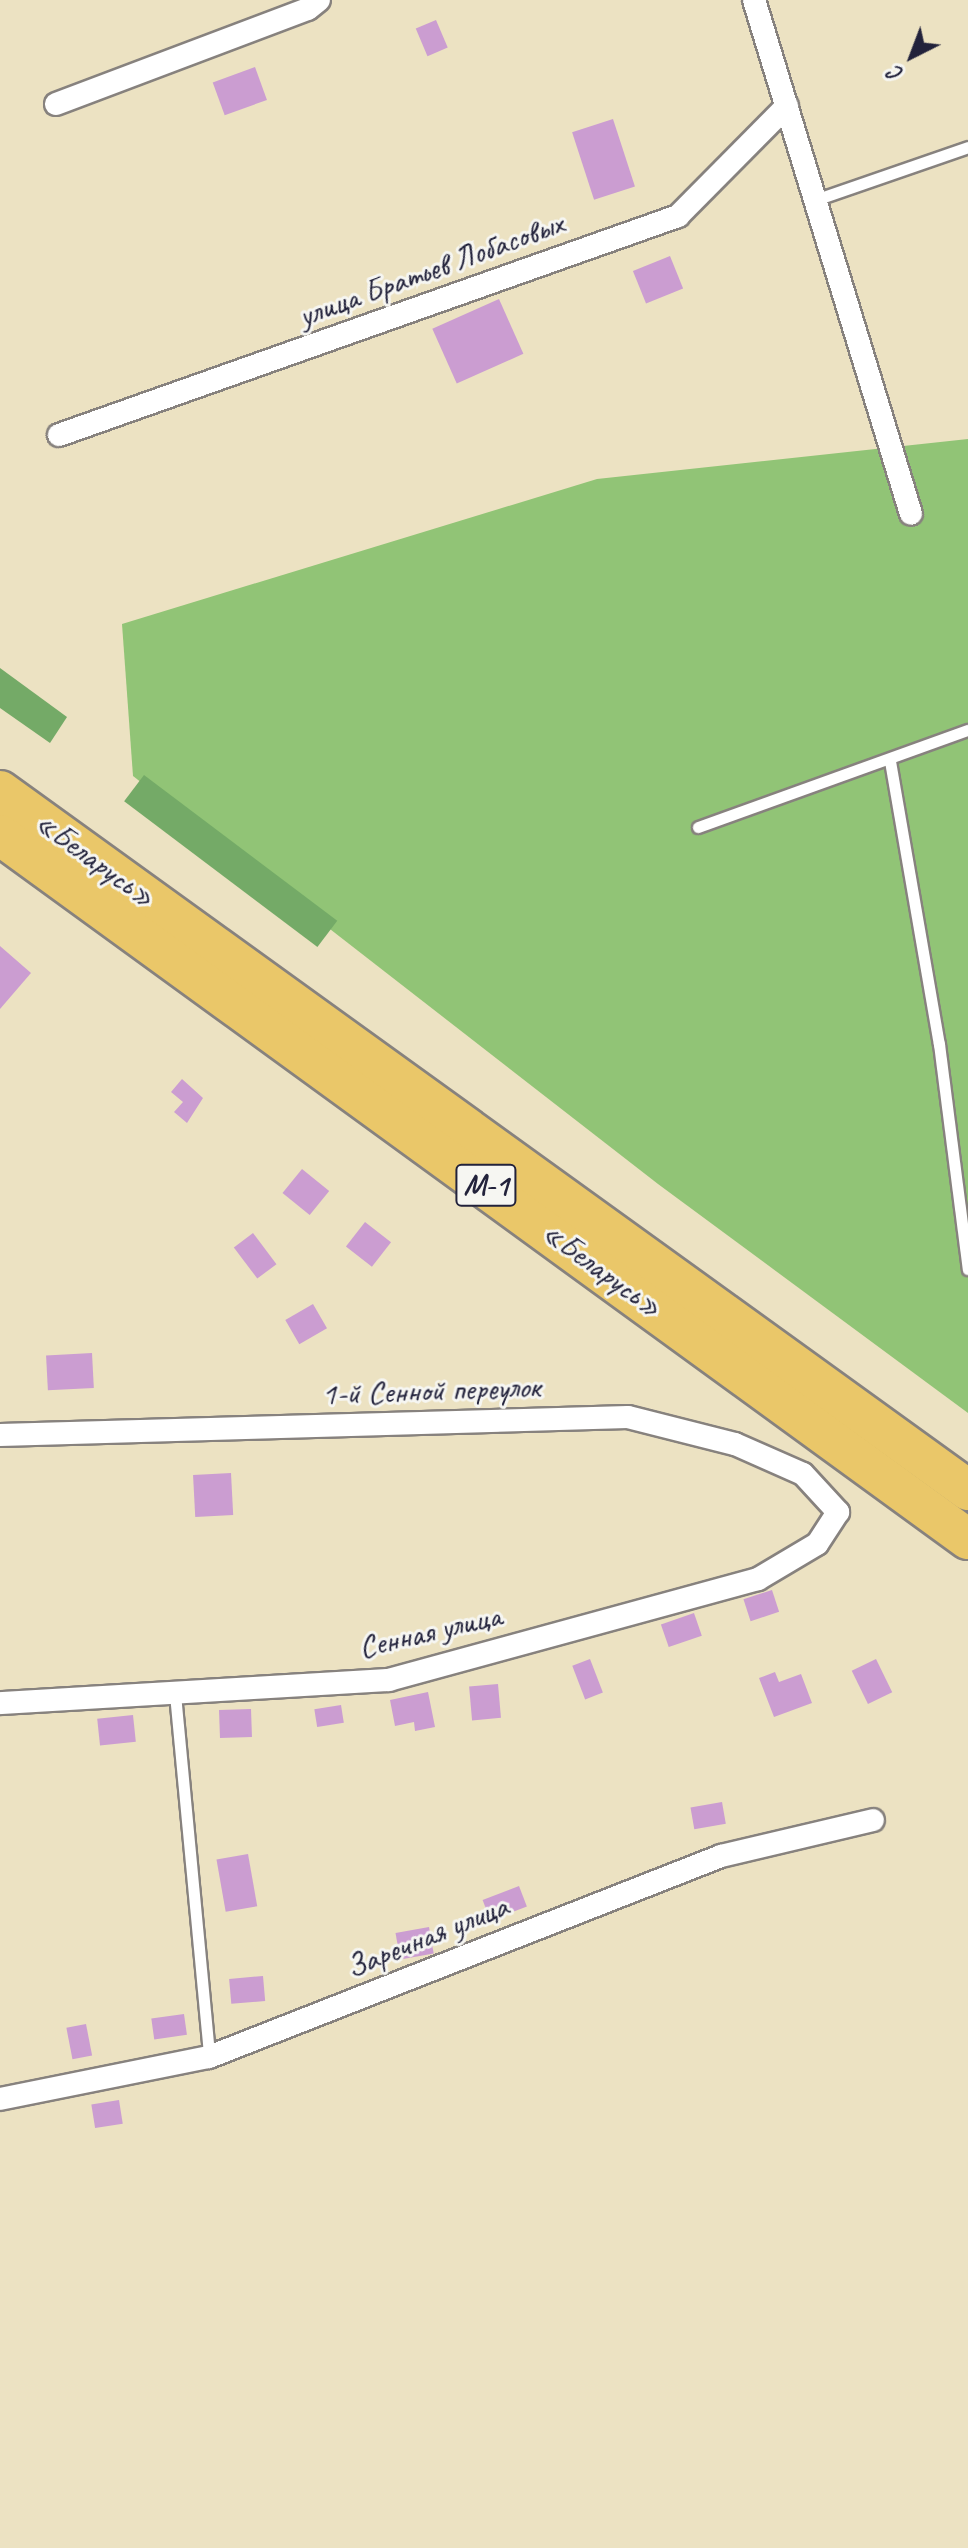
<!DOCTYPE html>
<meta charset="utf-8">
<style>
body{margin:0}
#map{position:relative;width:968px;height:2548px;overflow:hidden;background:#ece2c2;font-family:Caveat,sans-serif}
div>[style]{position:absolute}
.green>*{inset:0;background:#91c476}
.forest>*{inset:0;background:#74aa67;transform-origin:0 0}
.building>*{inset:0;background:#cb9dd1;transform-origin:0 0}
.roads{filter:drop-shadow(2px 0 #87827e) drop-shadow(-2px 0 #87827e) drop-shadow(0 2px #87827e) drop-shadow(0 -2px #87827e)}
.lane>*{height:11px;margin:-5.5px;padding:0 5.5px;transform-origin:5.5px;border-radius:5.5px;background:#fff}
.street>*{height:22px;margin:-11px;padding:0 11px;transform-origin:11px;border-radius:11px;background:#fff}
.highway>*{height:40px;margin:-20px;padding:0 20px;transform-origin:20px;border-radius:20px;background:#eac769}
span{translate:-50% -50%;white-space:nowrap;text-align:center;line-height:1.15;-webkit-text-stroke:6px #f6f6f2;paint-order:stroke}
.shield-label span{padding:2px 6px;background:#f6f6f2;border:2px solid;border-radius:6px;-webkit-text-stroke-width:0}
.shield-label{font-size:30px;color:#22223b;font-weight:700}
.street-label{font-size:32px;color:#22223b}
.north{position:absolute;left:872px;top:16px;width:80px;height:80px;-webkit-text-stroke:6px #f6f6f2;paint-order:stroke;rotate:222deg;font-size:22px;font-weight:700;line-height:32px;text-align:center;color:#22223b}
.north::after{content:'';display:block;margin:auto;width:28px;height:36px;background:#22223b;clip-path:polygon(50% 0,100% 100%,50% 72%,0 100%)}
</style>
<div id="map">
<div class="green">
<div style="clip-path:polygon(968px 439px,968px 1413px,658px 1184px,133px 776px,122px 624px,597px 479px)"></div>
</div>
<div class="forest">
<div style="clip-path:polygon(0 668px,67px 717px,50px 743px,0 708px)"></div>
<div style="left:144px;top:775px;width:242px;height:33px;rotate:37deg"></div>
</div>
<div class="building">
<div style="left:436px;top:20px;width:30px;height:22px;rotate:67deg"></div>
<div style="left:255px;top:67px;width:35px;height:45px;rotate:70deg"></div>
<div style="left:613px;top:119px;width:71px;height:43px;rotate:72deg"></div>
<div style="left:670px;top:256px;width:35px;height:40px;rotate:68deg"></div>
<div style="left:499px;top:299px;width:60px;height:73px;rotate:66deg"></div>
<div style="clip-path:polygon(0 946px,31px 973px,0 1009px)"></div>
<div style="clip-path:polygon(182px 1079px,203px 1098px,187px 1123px,174px 1112px,183px 1102px,171px 1092px)"></div>
<div style="left:302px;top:1169px;width:35px;height:31px;rotate:39deg"></div>
<div style="left:365px;top:1222px;width:33px;height:31px;rotate:38deg"></div>
<div style="left:253px;top:1233px;width:39px;height:24px;rotate:53deg"></div>
<div style="left:313px;top:1304px;width:28px;height:32px;rotate:60deg"></div>
<div style="left:92px;top:1353px;width:35px;height:46px;rotate:87deg"></div>
<div style="left:231px;top:1473px;width:42px;height:38px;rotate:87deg"></div>
<div style="left:772px;top:1590px;width:23px;height:30px;rotate:72deg"></div>
<div style="left:694px;top:1613px;width:24px;height:35px;rotate:71deg"></div>
<div style="left:590px;top:1659px;width:36px;height:19px;rotate:69deg"></div>
<div style="left:876px;top:1659px;width:37px;height:27px;rotate:64deg"></div>
<div style="clip-path:polygon(775px 1672px,779px 1682px,801px 1674px,812px 1703px,774px 1717px,759px 1678px)"></div>
<div style="left:498px;top:1684px;width:34px;height:29px;rotate:85deg"></div>
<div style="clip-path:polygon(428px 1692px,435px 1727px,415px 1731px,414px 1722px,395px 1726px,390px 1700px)"></div>
<div style="left:341px;top:1705px;width:18px;height:27px;rotate:81deg"></div>
<div style="left:251px;top:1709px;width:28px;height:32px;rotate:88deg"></div>
<div style="left:133px;top:1715px;width:27px;height:36px;rotate:84deg"></div>
<div style="left:722px;top:1802px;width:22px;height:32px;rotate:80deg"></div>
<div style="left:248px;top:1854px;width:53px;height:32px;rotate:80deg"></div>
<div style="left:519px;top:1886px;width:22px;height:39px;rotate:69deg"></div>
<div style="left:429px;top:1927px;width:27px;height:34px;rotate:80deg"></div>
<div style="left:263px;top:1976px;width:25px;height:34px;rotate:85deg"></div>
<div style="left:184px;top:2014px;width:21px;height:33px;rotate:82deg"></div>
<div style="left:86px;top:2024px;width:32px;height:20px;rotate:79deg"></div>
<div style="left:119px;top:2100px;width:24px;height:28px;rotate:81deg"></div>
</div>
<div class="roads">
<div class="lane">
<div style="left:815px;top:200px;width:162px;rotate:-19.1deg"></div>
<div style="left:890px;top:761px;width:287px;rotate:80.2deg"></div>
<div style="left:939px;top:1044px;width:227px;rotate:82.7deg"></div>
<div style="left:698px;top:827px;width:287px;rotate:-19.8deg"></div>
<div style="left:175px;top:1694px;width:365px;rotate:84.6deg"></div>
</div>
<div class="street">
<div style="left:754px;top:0;width:537px;rotate:73.01deg"></div>
<div style="left:56px;top:104px;width:269px;rotate:-20.7deg"></div>
<div style="left:308px;top:9px;width:14px;rotate:-39deg"></div>
<div style="left:59px;top:435px;width:657px;rotate:-19.48deg"></div>
<div style="left:678px;top:216px;width:155px;rotate:-45.3deg"></div>
<div style="left:0;top:1435px;width:628px;rotate:-1.64deg"></div>
<div style="left:628px;top:1417px;width:110px;rotate:14.2deg"></div>
<div style="left:735px;top:1444px;width:74px;rotate:23.8deg"></div>
<div style="left:803px;top:1474px;width:52px;rotate:47.4deg"></div>
<div style="left:838px;top:1512px;width:38px;rotate:123deg"></div>
<div style="left:817px;top:1544px;width:69px;rotate:149.3deg"></div>
<div style="left:758px;top:1579px;width:383px;rotate:164.7deg"></div>
<div style="left:389px;top:1680px;width:390px;rotate:176.6deg"></div>
<div style="left:0;top:2099px;width:213px;rotate:-11.4deg"></div>
<div style="left:209px;top:2057px;width:550px;rotate:-21.43deg"></div>
<div style="left:721px;top:1856px;width:156px;rotate:-13.3deg"></div>
</div>
<div class="highway">
<div style="left:0;top:791px;width:1194px;rotate:35.83deg"></div>
<div style="left:0;top:835px;width:1197px;rotate:36.03deg"></div>
</div>
</div>
<div class="shield-label">
<span style="left:486px;top:1185px">М-1</span>
</div>
<div class="street-label">
<span style="left:431px;top:270px;rotate:-20deg">улица Братьев Лобасовых</span>
<span style="left:95px;top:860px;rotate:36deg">«Беларусь»</span>
<span style="left:602px;top:1270px;rotate:36deg">«Беларусь»</span>
<span style="left:431px;top:1391px;rotate:-2deg">1-й Сенной переулок</span>
<span style="left:430px;top:1632px;rotate:-13deg">Сенная улица</span>
<span style="left:427px;top:1937px;rotate:-22deg">Заречная улица</span>
</div>
<div class="north">С</div>
</div>
